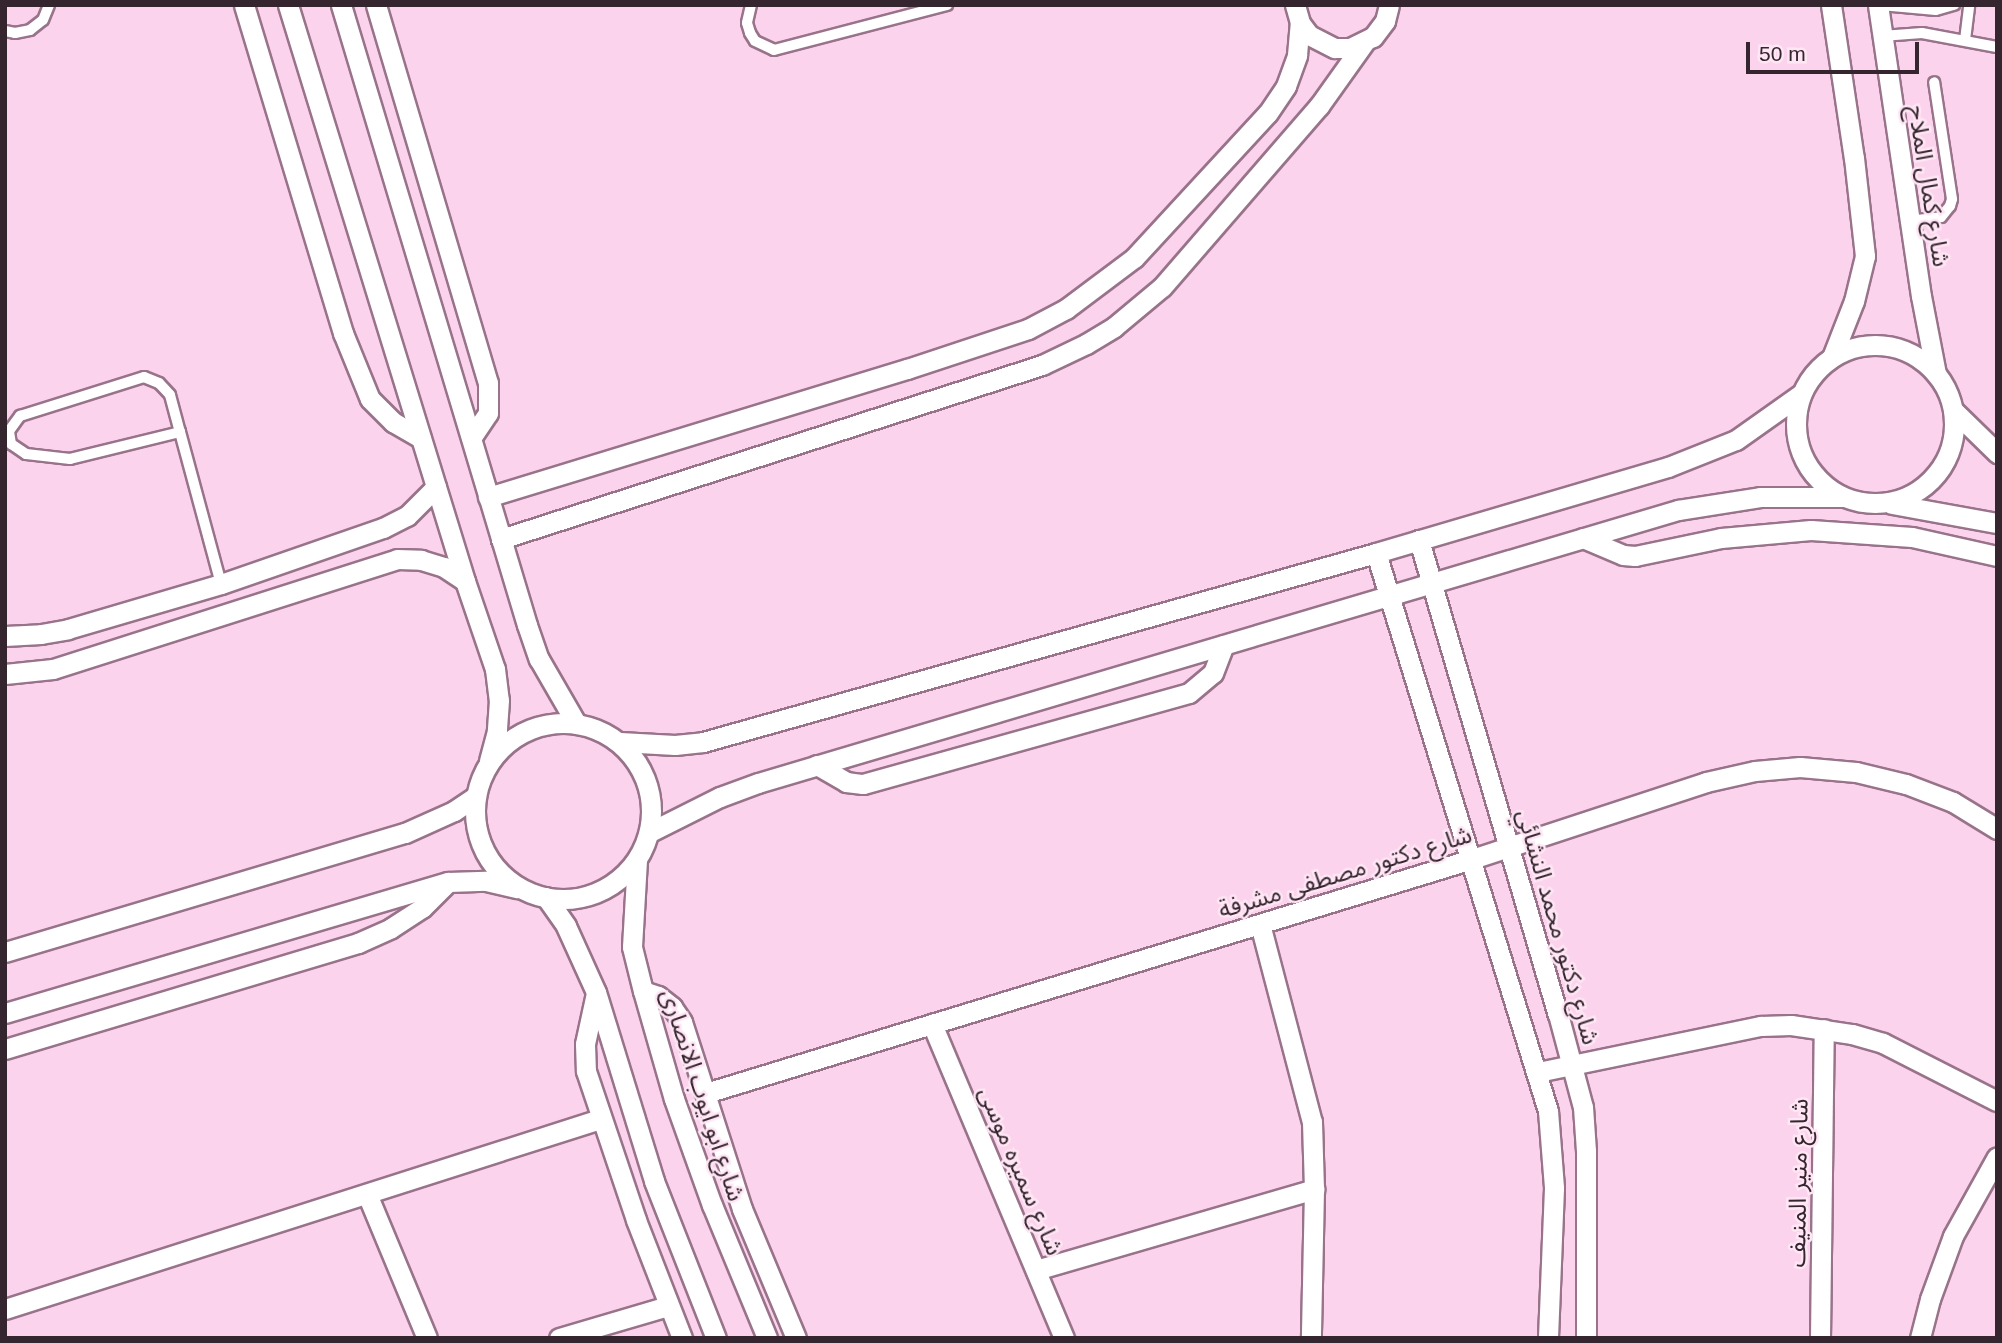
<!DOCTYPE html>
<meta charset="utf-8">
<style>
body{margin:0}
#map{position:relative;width:2002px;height:1343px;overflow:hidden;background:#fcd3ec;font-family:Arial,"Noto Sans Arabic",sans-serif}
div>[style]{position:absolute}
.roads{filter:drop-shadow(2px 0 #98738a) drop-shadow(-2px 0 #98738a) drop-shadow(0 2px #98738a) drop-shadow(0 -2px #98738a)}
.lane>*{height:10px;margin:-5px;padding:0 5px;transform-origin:5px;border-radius:5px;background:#fff}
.street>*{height:19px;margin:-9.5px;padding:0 9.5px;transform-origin:9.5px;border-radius:9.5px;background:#fff}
.street>.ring{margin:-9.5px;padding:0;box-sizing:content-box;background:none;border:19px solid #fff;border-radius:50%}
span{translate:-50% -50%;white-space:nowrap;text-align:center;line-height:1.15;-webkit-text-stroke:5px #ffe6f5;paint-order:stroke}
.street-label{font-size:24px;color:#34252f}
.frame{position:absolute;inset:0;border:7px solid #34252f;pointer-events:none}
.scale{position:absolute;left:1746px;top:42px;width:173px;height:32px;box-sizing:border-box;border:4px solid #34252f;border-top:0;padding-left:9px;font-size:21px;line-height:24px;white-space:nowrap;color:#34252f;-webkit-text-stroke:5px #ffe6f5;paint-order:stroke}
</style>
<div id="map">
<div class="roads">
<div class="lane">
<div style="left:751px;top:5px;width:18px;rotate:103deg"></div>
<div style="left:747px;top:23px;width:10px;rotate:73deg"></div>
<div style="left:750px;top:33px;width:9px;rotate:58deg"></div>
<div style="left:755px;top:41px;width:21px;rotate:25deg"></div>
<div style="left:774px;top:50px;width:179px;rotate:-14.6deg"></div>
<div style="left:1881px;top:5px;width:55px;rotate:5.2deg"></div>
<div style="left:1936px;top:10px;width:19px;rotate:-16deg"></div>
<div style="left:5px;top:31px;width:10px;rotate:11deg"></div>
<div style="left:15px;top:33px;width:15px;rotate:-11deg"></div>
<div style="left:30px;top:30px;width:16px;rotate:-38deg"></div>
<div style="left:43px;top:20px;width:16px;rotate:-68deg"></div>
<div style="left:1882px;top:36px;width:40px;rotate:-4.3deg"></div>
<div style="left:1922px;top:33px;width:76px;rotate:10.6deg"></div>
<div style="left:1965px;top:40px;width:35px;rotate:-83deg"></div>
<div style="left:1909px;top:221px;width:32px;rotate:-7deg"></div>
<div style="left:1941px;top:217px;width:14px;rotate:-51deg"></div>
<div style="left:1950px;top:206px;width:7px;rotate:-74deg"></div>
<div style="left:1952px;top:199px;width:118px;rotate:-98.7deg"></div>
<div style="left:144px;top:377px;width:16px;rotate:22deg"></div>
<div style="left:159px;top:383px;width:16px;rotate:47deg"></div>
<div style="left:170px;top:395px;width:38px;rotate:75deg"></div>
<div style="left:180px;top:432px;width:113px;rotate:166.2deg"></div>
<div style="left:70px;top:459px;width:44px;rotate:-173.5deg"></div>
<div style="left:26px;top:454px;width:18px;rotate:-146deg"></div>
<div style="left:11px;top:444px;width:13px;rotate:-99deg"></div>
<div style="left:9px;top:431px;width:19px;rotate:-54deg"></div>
<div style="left:20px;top:416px;width:130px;rotate:-17.5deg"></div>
<div style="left:180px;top:432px;width:157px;rotate:74.9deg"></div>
</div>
<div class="street">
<div style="left:244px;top:5px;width:343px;rotate:73.2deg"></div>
<div style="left:343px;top:333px;width:71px;rotate:67.8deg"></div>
<div style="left:370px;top:399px;width:33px;rotate:45deg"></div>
<div style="left:393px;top:422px;width:32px;rotate:30deg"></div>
<div style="left:288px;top:5px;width:603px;rotate:72.92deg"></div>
<div style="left:465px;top:581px;width:93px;rotate:71.2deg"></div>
<div style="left:495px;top:669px;width:31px;rotate:83deg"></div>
<div style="left:499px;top:700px;width:31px;rotate:94deg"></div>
<div style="left:497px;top:731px;width:31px;rotate:105deg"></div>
<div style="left:341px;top:5px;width:647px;rotate:73.3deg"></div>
<div style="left:527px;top:625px;width:36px;rotate:71deg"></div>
<div style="left:539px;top:659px;width:74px;rotate:60deg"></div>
<div style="left:376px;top:5px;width:394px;rotate:73.5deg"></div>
<div style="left:488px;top:383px;width:30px;rotate:90deg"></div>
<div style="left:488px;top:413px;width:30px;rotate:124deg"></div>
<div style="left:1295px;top:5px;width:19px;rotate:74deg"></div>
<div style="left:1300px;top:23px;width:15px;rotate:53deg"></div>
<div style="left:1309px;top:35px;width:29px;rotate:27deg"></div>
<div style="left:1335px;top:48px;width:15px"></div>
<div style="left:1350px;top:48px;width:25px;rotate:-26deg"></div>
<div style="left:1373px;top:37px;width:20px;rotate:-53deg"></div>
<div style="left:1385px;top:21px;width:16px;rotate:-76deg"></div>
<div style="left:1831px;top:5px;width:155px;rotate:81.5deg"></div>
<div style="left:1854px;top:158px;width:99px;rotate:83.6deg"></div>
<div style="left:1865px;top:256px;width:46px;rotate:103.7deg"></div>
<div style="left:1854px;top:301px;width:60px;rotate:111.4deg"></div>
<div style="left:1878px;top:5px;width:294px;rotate:81.6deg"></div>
<div style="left:1921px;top:296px;width:79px;rotate:79.1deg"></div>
<div class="ring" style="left:1796px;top:345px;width:139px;height:139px"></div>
<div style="left:1953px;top:410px;width:62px;rotate:44.3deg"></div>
<div style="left:488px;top:497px;width:438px;rotate:-17deg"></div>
<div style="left:907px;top:369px;width:127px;rotate:-18.3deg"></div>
<div style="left:1028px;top:329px;width:43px;rotate:-27.8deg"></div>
<div style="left:1066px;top:309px;width:85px;rotate:-36.9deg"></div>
<div style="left:1134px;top:258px;width:197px;rotate:-47.3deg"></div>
<div style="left:1268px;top:113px;width:32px;rotate:-56deg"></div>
<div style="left:1286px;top:86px;width:33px;rotate:-70deg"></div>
<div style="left:1297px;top:55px;width:32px;rotate:-85deg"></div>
<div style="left:1892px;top:504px;width:107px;rotate:10.3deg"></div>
<div style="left:1583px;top:538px;width:43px;rotate:23deg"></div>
<div style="left:1623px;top:555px;width:12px;rotate:5deg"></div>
<div style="left:1635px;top:556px;width:88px;rotate:-11.8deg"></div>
<div style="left:1721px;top:538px;width:90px;rotate:-5.1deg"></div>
<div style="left:1811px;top:530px;width:101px;rotate:4deg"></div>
<div style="left:1912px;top:537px;width:87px;rotate:12.6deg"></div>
<div style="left:501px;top:539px;width:568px;rotate:-17.83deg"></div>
<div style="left:1042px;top:365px;width:49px;rotate:-25.5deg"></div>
<div style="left:1086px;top:344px;width:33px;rotate:-31deg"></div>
<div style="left:1114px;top:327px;width:62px;rotate:-39.8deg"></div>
<div style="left:1162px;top:287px;width:240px;rotate:-49.1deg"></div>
<div style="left:1319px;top:106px;width:77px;rotate:-54.5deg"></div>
<div style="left:1419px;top:540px;width:494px;rotate:73.7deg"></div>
<div style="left:1558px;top:1014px;width:96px;rotate:75deg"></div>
<div style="left:1583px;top:1107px;width:44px;rotate:86.1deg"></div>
<div style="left:1586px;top:1151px;width:187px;rotate:90deg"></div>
<div style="left:1376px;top:553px;width:584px;rotate:72.87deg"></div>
<div style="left:1548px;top:1111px;width:77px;rotate:85.5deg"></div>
<div style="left:1554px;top:1188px;width:150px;rotate:92.3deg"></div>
<div style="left:5px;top:636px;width:36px;rotate:-3deg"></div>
<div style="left:41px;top:634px;width:27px;rotate:-10deg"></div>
<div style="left:68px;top:629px;width:159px;rotate:-16.4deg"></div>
<div style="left:221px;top:584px;width:171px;rotate:-19.1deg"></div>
<div style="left:383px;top:528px;width:27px;rotate:-27deg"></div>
<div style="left:407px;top:516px;width:41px;rotate:-45deg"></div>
<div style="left:5px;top:674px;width:48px;rotate:-5.9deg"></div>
<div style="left:53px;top:669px;width:361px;rotate:-17.7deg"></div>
<div style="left:397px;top:559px;width:24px;rotate:2deg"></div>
<div style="left:421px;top:560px;width:24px;rotate:17deg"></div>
<div style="left:444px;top:567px;width:25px;rotate:34deg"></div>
<div class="ring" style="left:475px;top:723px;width:157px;height:157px"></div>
<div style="left:620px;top:742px;width:55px;rotate:3.1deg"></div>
<div style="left:675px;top:745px;width:28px;rotate:-6deg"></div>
<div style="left:703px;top:742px;width:699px;rotate:-15.69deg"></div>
<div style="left:1376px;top:553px;width:304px;rotate:-16.4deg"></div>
<div style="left:1668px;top:467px;width:73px;rotate:-21.7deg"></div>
<div style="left:1736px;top:440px;width:80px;rotate:-35.3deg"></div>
<div style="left:817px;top:765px;width:34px;rotate:30deg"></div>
<div style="left:846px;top:782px;width:17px;rotate:7deg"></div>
<div style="left:863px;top:784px;width:338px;rotate:-15.6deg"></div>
<div style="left:1189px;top:693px;width:31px;rotate:-40deg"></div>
<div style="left:1213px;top:673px;width:30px;rotate:-69deg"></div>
<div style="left:650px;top:832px;width:78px;rotate:-26.6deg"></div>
<div style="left:720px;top:797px;width:40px;rotate:-20.2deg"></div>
<div style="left:758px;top:783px;width:960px;rotate:-16.53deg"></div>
<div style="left:1678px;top:510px;width:83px;rotate:-9deg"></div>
<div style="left:1760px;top:497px;width:82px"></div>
<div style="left:637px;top:860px;width:87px;rotate:93.3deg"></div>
<div style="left:632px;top:947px;width:45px;rotate:76deg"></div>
<div style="left:643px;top:991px;width:112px;rotate:74deg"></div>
<div style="left:674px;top:1099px;width:113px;rotate:70.3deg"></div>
<div style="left:712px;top:1205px;width:144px;rotate:67.5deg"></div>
<div style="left:546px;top:897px;width:35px;rotate:55deg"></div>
<div style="left:566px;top:926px;width:72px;rotate:65.6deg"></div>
<div style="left:596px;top:992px;width:198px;rotate:72.9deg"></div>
<div style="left:654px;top:1181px;width:169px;rotate:68.5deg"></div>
<div style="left:1260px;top:924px;width:205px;rotate:75.3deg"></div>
<div style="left:1312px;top:1122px;width:67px;rotate:88.3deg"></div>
<div style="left:1314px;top:1189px;width:149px;rotate:91.2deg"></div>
<div style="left:5px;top:952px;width:417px;rotate:-16.6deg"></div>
<div style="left:405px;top:833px;width:54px;rotate:-24.2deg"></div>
<div style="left:454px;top:811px;width:27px;rotate:-34deg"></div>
<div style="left:643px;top:991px;width:16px;rotate:18deg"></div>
<div style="left:658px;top:996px;width:18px;rotate:38deg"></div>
<div style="left:672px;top:1007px;width:18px;rotate:56deg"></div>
<div style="left:682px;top:1022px;width:196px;rotate:72.2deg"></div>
<div style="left:742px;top:1209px;width:140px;rotate:67.3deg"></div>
<div style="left:596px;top:993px;width:52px;rotate:102.2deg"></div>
<div style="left:585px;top:1044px;width:27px;rotate:88deg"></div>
<div style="left:586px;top:1071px;width:157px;rotate:71.4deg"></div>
<div style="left:636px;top:1220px;width:127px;rotate:68.7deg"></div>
<div style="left:5px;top:1013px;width:462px;rotate:-16.5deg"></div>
<div style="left:448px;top:882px;width:38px;rotate:-2deg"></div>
<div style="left:486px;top:881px;width:32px;rotate:13deg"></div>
<div style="left:932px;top:1024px;width:341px;rotate:67.2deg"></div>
<div style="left:5px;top:1049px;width:369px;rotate:-16.7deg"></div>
<div style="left:358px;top:943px;width:36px;rotate:-24deg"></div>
<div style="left:391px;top:928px;width:37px;rotate:-33deg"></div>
<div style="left:422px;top:908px;width:34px;rotate:-45deg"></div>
<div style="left:1538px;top:1072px;width:228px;rotate:-11.7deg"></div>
<div style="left:1761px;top:1026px;width:30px;rotate:-2deg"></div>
<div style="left:1791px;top:1025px;width:62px;rotate:8.4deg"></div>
<div style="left:1852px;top:1034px;width:32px;rotate:16deg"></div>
<div style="left:1883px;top:1043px;width:128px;rotate:27deg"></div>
<div style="left:706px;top:1093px;width:801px;rotate:-16.99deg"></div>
<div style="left:1472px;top:859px;width:246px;rotate:-18.2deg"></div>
<div style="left:1706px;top:782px;width:50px;rotate:-12.7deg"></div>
<div style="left:1755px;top:771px;width:45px;rotate:-5.1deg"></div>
<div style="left:1800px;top:767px;width:56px;rotate:5.1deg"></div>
<div style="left:1856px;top:772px;width:51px;rotate:13.5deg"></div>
<div style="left:1906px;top:784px;width:50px;rotate:21deg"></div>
<div style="left:1953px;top:802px;width:52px;rotate:31.5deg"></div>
<div style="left:367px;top:1194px;width:156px;rotate:67.4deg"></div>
<div style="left:1036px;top:1270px;width:290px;rotate:-16.2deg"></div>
<div style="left:5px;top:1309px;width:625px;rotate:-17.71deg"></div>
<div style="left:559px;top:1338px;width:114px;rotate:-16.4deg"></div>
<div style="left:1820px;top:1338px;width:309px;rotate:-89.3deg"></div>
<div style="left:1920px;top:1338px;width:40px;rotate:-75.6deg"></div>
<div style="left:1930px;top:1299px;width:67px;rotate:-69.9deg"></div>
<div style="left:1953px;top:1236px;width:90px;rotate:-60.9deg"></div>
</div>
</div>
<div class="street-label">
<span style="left:1929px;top:186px;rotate:81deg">شارع كمال الملاح</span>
<span style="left:1345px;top:872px;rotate:-17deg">شارع دكتور مصطفى مشرفة</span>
<span style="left:1558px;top:927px;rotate:74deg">شارع دكتور محمد النشائي</span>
<span style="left:703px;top:1095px;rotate:72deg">شارع ابو ايوب الانصارى</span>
<span style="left:1021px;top:1171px;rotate:67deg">شارع سميره موسى</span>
<span style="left:1798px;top:1183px;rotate:-89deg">شارع منير المنيف</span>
</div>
<div class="frame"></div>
<div class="scale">50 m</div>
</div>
